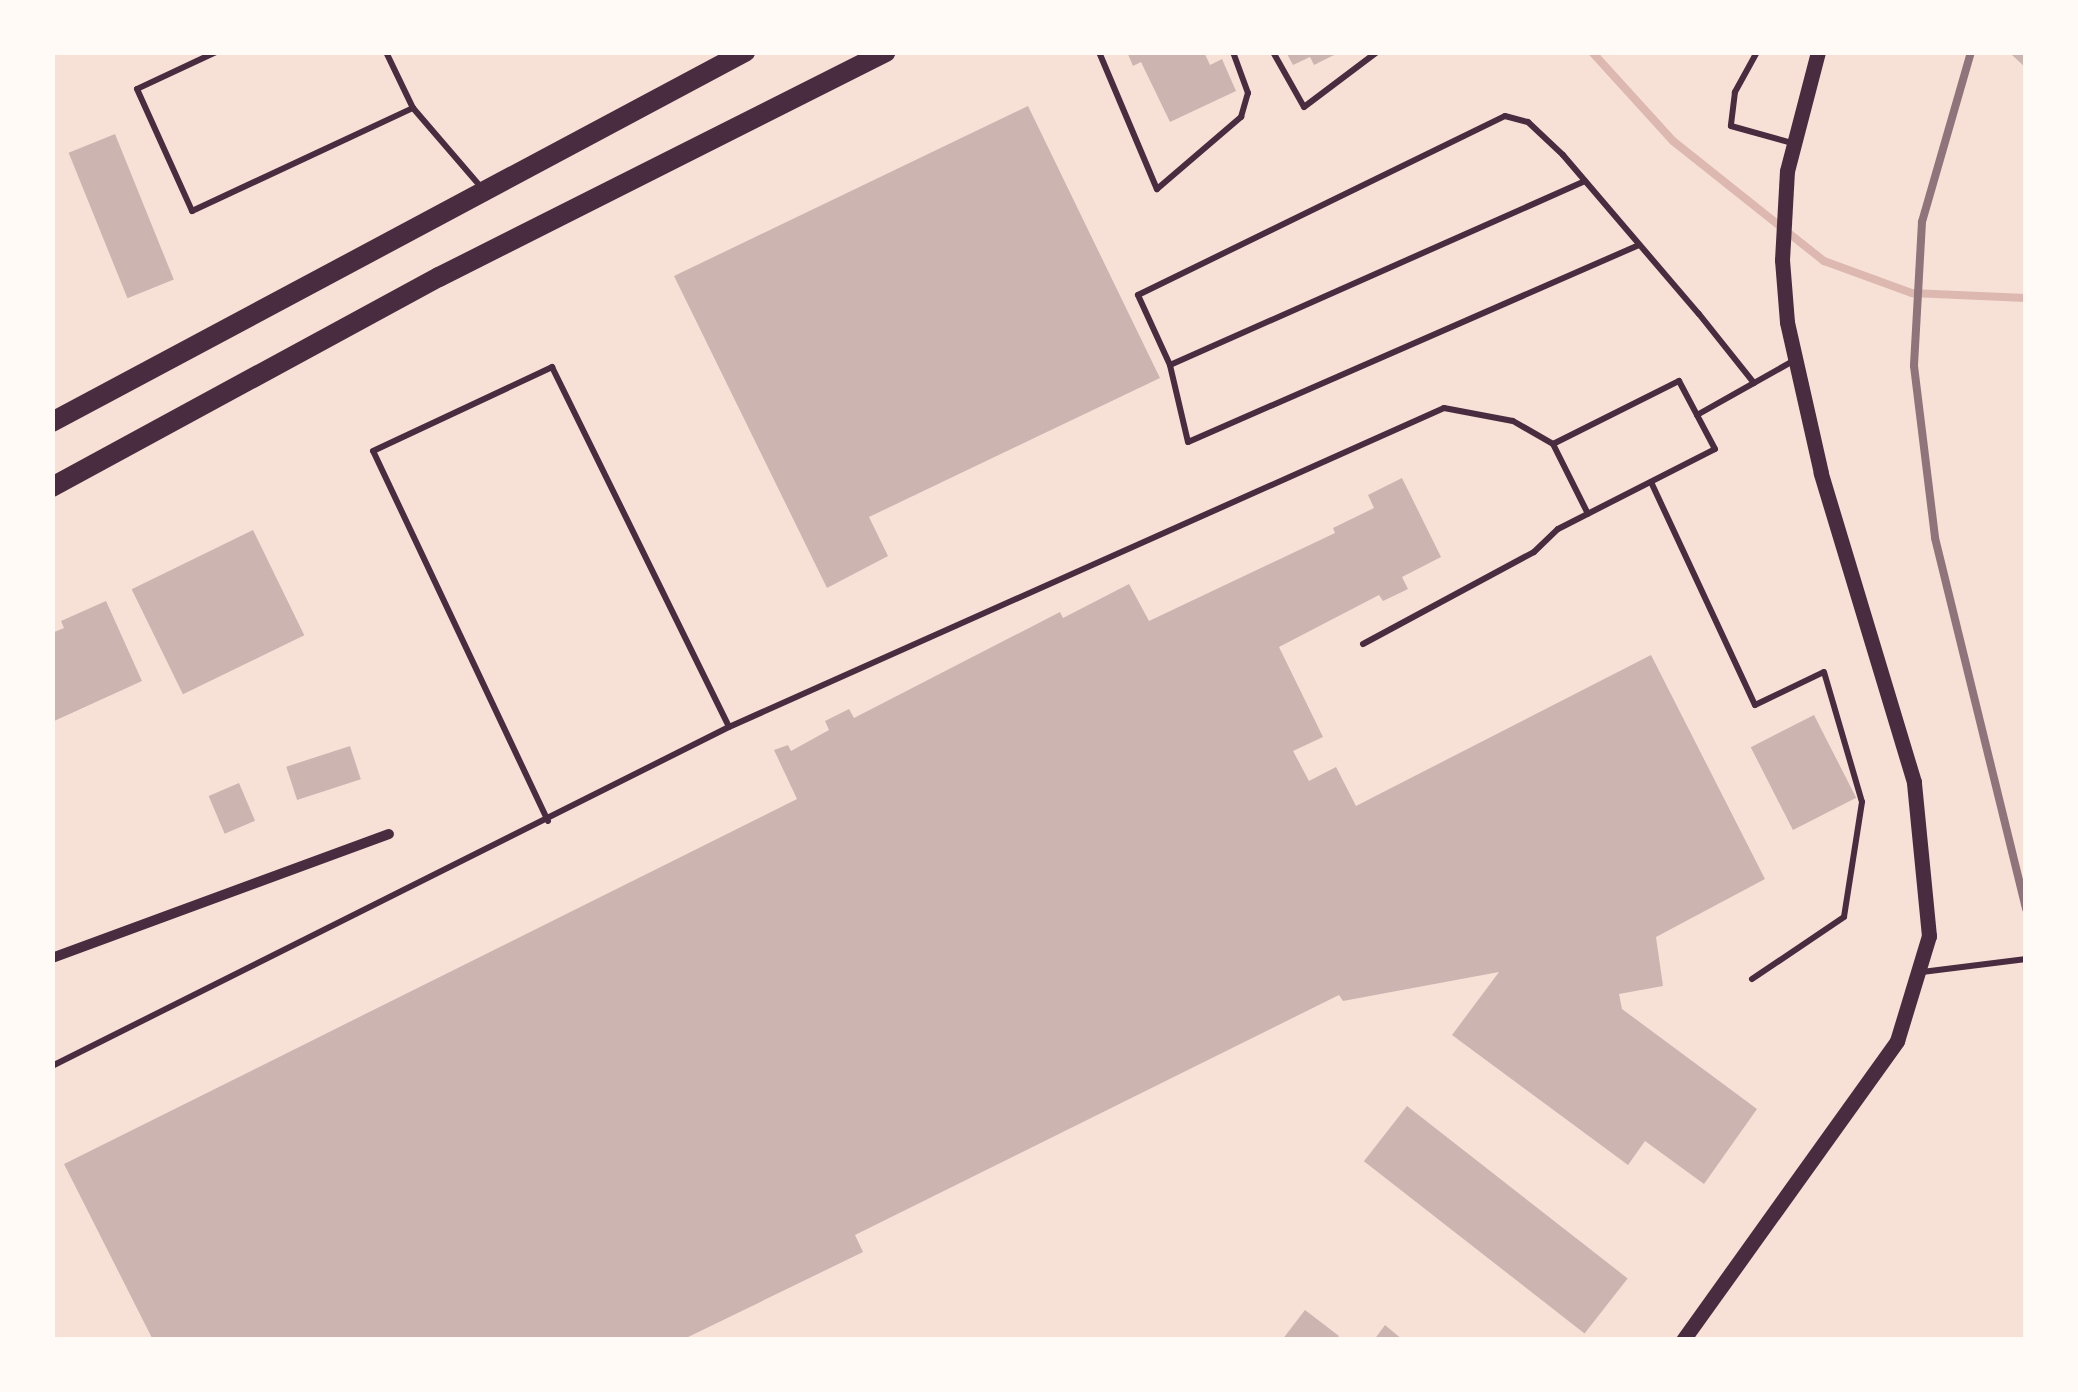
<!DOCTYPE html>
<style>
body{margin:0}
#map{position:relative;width:2078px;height:1392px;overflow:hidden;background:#f7e1d7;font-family:"Open Sans",sans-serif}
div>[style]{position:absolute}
.stream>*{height:8px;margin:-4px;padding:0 4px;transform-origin:4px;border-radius:4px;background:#dcb8b0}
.building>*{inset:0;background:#ccb4b1;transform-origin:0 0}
.service>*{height:6px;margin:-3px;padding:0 3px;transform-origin:3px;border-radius:3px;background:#4a2c40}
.minor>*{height:10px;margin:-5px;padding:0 5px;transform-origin:5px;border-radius:5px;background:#4a2c40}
.tertiary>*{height:15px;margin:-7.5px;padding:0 7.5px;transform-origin:7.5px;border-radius:7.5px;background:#4a2c40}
.trunk>*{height:20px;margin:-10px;padding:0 10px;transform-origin:10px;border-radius:10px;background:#4a2c40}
.rail>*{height:8px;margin:-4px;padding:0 4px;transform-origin:4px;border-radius:4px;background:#8f747c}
span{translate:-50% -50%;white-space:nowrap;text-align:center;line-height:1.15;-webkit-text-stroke:8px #fffaf5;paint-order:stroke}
.frame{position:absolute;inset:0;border:55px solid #fffaf5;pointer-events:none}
</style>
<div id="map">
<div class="stream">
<div style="left:1592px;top:52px;width:120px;rotate:47.7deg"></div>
<div style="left:1673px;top:141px;width:193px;rotate:38.5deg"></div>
<div style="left:1824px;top:261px;width:94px;rotate:20deg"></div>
<div style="left:1912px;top:293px;width:114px;rotate:2.5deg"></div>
</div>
<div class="building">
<div style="clip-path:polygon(1127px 52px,1204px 52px,1210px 65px,1222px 59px,1236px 91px,1170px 122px,1141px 62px,1133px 66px)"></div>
<div style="clip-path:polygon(1286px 52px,1340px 52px,1314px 65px,1310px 57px,1293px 65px)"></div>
<div style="clip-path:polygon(2014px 52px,2026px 52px,2026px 68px,2012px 55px)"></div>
<div style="clip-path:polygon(1028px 106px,1160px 378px,869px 517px,888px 556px,827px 588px,674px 276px)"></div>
<div style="left:115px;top:134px;width:157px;height:50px;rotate:68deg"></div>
<div style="clip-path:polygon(1402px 478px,1441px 557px,1402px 577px,1408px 589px,1383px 601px,1379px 595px,1279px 647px,1323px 737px,1293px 751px,1309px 781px,1336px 767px,1356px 806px,1651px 655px,1765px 879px,1656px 937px,1663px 986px,1619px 994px,1622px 1009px,1757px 1109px,1704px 1184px,1645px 1141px,1628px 1165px,1452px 1035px,1499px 972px,1343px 1001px,1339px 995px,855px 1235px,863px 1252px,682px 1340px,153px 1340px,64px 1164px,797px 799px,774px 750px,788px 745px,791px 751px,829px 730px,825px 721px,849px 709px,854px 718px,1060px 612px,1063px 618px,1129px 584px,1149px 621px,1335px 533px,1333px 528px,1374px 508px,1368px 495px)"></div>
<div style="left:253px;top:530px;width:117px;height:135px;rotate:64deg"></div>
<div style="clip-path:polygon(106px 601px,142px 681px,52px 722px,52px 633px,64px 628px,61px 621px)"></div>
<div style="left:1814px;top:715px;width:93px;height:71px;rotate:63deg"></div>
<div style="left:350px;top:746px;width:35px;height:67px;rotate:72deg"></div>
<div style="left:239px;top:783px;width:41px;height:33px;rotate:67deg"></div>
<div style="left:1407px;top:1106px;width:280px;height:70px;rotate:38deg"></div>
<div style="clip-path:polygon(1305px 1310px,1339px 1336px,1336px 1340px,1282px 1340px)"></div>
<div style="clip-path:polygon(1385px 1325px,1403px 1340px,1374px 1340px)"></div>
</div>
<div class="service">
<div style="left:216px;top:52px;width:87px;rotate:154.9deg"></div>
<div style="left:137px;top:89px;width:134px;rotate:65.7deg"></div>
<div style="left:192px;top:211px;width:244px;rotate:-25deg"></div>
<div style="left:386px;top:52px;width:62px;rotate:64.3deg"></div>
<div style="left:413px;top:108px;width:104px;rotate:49.3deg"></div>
<div style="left:1099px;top:52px;width:149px;rotate:67.1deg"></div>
<div style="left:1157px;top:189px;width:111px;rotate:-40.6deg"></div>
<div style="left:1241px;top:117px;width:25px;rotate:-74deg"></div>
<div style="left:1248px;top:93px;width:44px;rotate:-110.1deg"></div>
<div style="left:1273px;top:52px;width:63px;rotate:60.6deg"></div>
<div style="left:1304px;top:107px;width:91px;rotate:-37deg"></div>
<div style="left:1757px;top:52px;width:46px;rotate:118.8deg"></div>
<div style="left:1735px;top:92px;width:34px;rotate:97deg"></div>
<div style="left:1731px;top:126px;width:63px;rotate:15.6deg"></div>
<div style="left:1639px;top:245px;width:492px;rotate:156.4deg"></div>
<div style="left:1188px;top:442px;width:79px;rotate:-103.2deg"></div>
<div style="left:1170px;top:365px;width:77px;rotate:-114.6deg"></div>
<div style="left:1138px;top:295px;width:408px;rotate:-26deg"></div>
<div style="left:1505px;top:116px;width:24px;rotate:15deg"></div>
<div style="left:1528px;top:122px;width:48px;rotate:43.3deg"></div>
<div style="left:1563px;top:155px;width:209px;rotate:49.5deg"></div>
<div style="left:1699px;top:314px;width:88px;rotate:51.4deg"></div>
<div style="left:1754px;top:383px;width:45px;rotate:-29.4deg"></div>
<div style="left:1170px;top:365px;width:454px;rotate:-23.9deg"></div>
<div style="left:1553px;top:444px;width:78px;rotate:63.4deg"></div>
<div style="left:1651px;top:482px;width:246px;rotate:65deg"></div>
<div style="left:1755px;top:705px;width:76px;rotate:-25.6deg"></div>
<div style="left:1824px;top:672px;width:135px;rotate:73.7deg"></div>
<div style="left:1862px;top:802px;width:116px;rotate:98.9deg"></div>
<div style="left:1844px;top:917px;width:111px;rotate:146deg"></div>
<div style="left:1363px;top:644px;width:194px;rotate:-28.3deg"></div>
<div style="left:1534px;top:552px;width:33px;rotate:-44deg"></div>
<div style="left:1558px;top:529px;width:176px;rotate:-27deg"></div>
<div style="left:1715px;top:449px;width:38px;rotate:-118deg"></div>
<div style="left:548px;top:821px;width:409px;rotate:-115.3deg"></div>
<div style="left:373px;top:451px;width:198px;rotate:-25.1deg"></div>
<div style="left:552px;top:367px;width:401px;rotate:63.8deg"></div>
<div style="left:1922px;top:972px;width:105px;rotate:-7.1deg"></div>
<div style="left:52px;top:1066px;width:757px;rotate:-26.6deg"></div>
<div style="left:729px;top:727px;width:783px;rotate:-24.04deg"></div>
<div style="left:1444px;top:408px;width:70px;rotate:10.7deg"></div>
<div style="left:1513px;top:421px;width:46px;rotate:29.9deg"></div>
<div style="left:1553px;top:444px;width:141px;rotate:-26.6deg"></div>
<div style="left:1679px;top:381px;width:38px;rotate:62deg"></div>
<div style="left:1697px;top:415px;width:65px;rotate:-29.3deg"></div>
</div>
<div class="minor">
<div style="left:52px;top:958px;width:359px;rotate:-20.2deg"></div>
</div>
<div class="tertiary">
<div style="left:1683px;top:1340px;width:368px;rotate:-54.4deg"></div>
<div style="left:1897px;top:1041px;width:110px;rotate:-73.1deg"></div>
<div style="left:1929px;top:936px;width:155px;rotate:-95.6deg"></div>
<div style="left:1914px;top:782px;width:323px;rotate:-106.8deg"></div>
<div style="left:1821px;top:473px;width:155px;rotate:-102.7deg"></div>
<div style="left:1787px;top:322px;width:62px;rotate:-94.6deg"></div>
<div style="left:1782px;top:260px;width:89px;rotate:-86.8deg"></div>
<div style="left:1787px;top:171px;width:123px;rotate:-75.4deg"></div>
</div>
<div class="trunk">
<div style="left:52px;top:422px;width:786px;rotate:-28.1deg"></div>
<div style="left:52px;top:487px;width:440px;rotate:-28.5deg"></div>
<div style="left:439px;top:277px;width:500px;rotate:-26.72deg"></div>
</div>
<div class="rail">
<div style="left:1971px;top:52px;width:177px;rotate:106.1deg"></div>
<div style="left:1922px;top:222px;width:144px;rotate:93.2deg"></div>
<div style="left:1914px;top:366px;width:173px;rotate:83deg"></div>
<div style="left:1935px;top:538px;width:382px;rotate:76.2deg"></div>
</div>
<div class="frame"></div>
</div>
